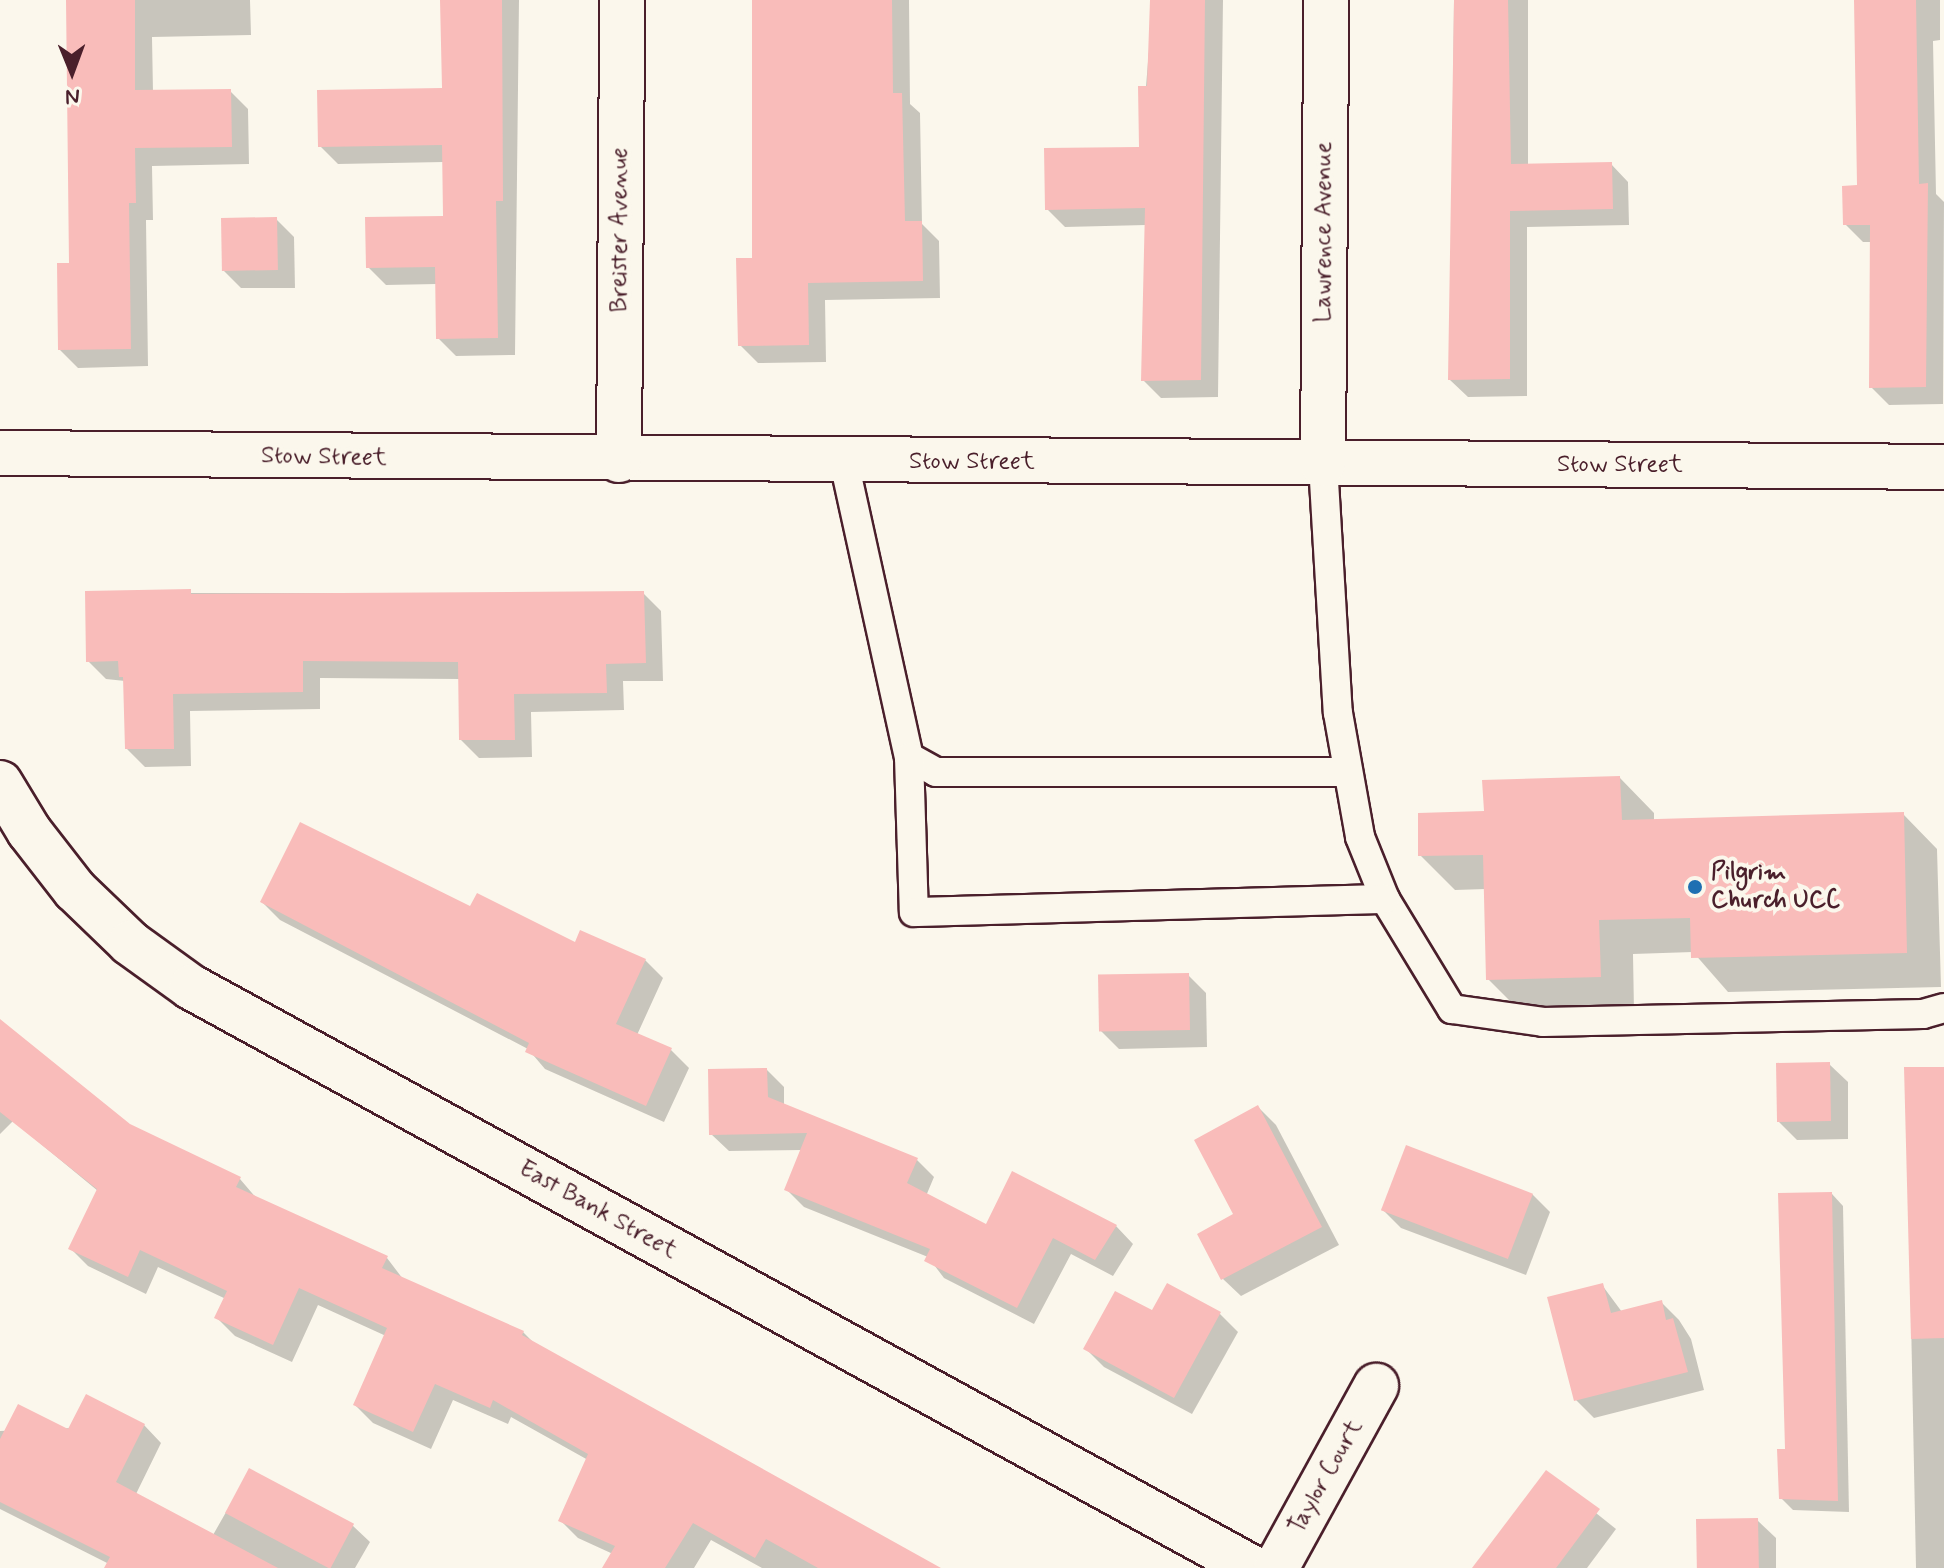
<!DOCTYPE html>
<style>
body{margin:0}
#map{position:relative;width:1944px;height:1568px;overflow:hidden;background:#fbf7ec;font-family:Mynerve,sans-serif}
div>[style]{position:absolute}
.shadow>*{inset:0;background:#0003}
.building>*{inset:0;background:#f9bcba;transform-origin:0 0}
.roads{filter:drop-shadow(2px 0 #4a1f2b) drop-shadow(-2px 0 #4a1f2b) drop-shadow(0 2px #4a1f2b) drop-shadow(0 -2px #4a1f2b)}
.lane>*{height:28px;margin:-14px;padding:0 14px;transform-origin:14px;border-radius:14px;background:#fbf7ec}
.street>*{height:44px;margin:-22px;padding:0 22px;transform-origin:22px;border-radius:22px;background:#fbf7ec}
.dots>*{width:22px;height:22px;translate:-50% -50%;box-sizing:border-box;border:4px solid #fbf7ec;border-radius:50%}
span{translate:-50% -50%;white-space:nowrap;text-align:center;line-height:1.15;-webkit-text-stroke:8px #fbf7ec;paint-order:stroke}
.street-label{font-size:24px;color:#4a1f2b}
.poi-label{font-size:24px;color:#4a1f2b;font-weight:700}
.left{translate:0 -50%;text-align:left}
.north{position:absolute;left:32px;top:32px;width:80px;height:80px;-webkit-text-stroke:6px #fbf7ec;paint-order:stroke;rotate:179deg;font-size:22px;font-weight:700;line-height:32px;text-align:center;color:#4a1f2b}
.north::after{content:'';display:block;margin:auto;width:28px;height:36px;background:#4a1f2b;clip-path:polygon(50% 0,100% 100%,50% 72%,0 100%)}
</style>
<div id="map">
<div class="shadow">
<div style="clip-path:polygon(69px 0,250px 0,251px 35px,152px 37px,153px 92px,230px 91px,248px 109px,249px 164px,152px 166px,153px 220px,146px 220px,148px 366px,78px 368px,60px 350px,71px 265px)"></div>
<div style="clip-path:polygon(443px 0,519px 0,515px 355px,456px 356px,438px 338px,437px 284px,386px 285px,368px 267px,445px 218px,444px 162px,338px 164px,320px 146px,444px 90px)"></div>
<div style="clip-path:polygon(753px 0,909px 0,910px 104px,920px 113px,922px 224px,939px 241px,940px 298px,825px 300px,826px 362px,758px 363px,740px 345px,754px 260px)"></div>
<div style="clip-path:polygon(1153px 0,1223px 0,1218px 397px,1161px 398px,1143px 380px,1146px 225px,1065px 227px,1047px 209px,1141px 148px)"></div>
<div style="clip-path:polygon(1454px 0,1528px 0,1528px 166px,1611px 164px,1628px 182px,1629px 225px,1527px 227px,1527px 396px,1468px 397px,1450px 380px)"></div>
<div style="clip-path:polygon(1855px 0,1940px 0,1940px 40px,1933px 41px,1936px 194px,1944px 202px,1943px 404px,1889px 405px,1871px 387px,1872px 242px,1863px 242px,1845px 224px,1859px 187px)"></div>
<div style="clip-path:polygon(276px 219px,294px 237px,295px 288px,241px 288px,223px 270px)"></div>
<div style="clip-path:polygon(87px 593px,643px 593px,661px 611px,663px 681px,623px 681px,624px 710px,531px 712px,532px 757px,479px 758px,461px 740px,460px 679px,320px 678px,320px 709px,190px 711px,191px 766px,145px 767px,127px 749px,125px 681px,106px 679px,88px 661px)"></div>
<div style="clip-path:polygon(1620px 778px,1654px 813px,1654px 821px,1903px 814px,1937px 849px,1941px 987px,1728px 992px,1693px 952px,1633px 954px,1634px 1011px,1522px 1013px,1488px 979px,1486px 889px,1455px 890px,1420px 855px,1486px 813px)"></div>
<div style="clip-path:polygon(262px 902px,471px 909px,576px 945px,645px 960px,663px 978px,637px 1035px,671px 1050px,689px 1068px,664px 1122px,545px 1069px,528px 1049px,280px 920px)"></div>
<div style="clip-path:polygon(1188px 975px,1206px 993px,1207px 1047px,1119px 1049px,1101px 1031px)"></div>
<div style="clip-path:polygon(0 1022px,129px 1126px,240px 1179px,257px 1199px,387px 1258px,403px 1279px,523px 1332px,536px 1345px,936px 1568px,762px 1568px,711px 1540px,694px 1568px,604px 1568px,613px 1554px,578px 1538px,560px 1520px,588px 1460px,511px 1417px,508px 1424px,453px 1400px,431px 1449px,373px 1423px,355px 1405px,386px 1336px,318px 1305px,292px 1362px,235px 1336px,217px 1318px,226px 1299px,158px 1267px,146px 1294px,88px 1266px,70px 1248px,98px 1191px,13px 1121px,0 1134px)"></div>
<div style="clip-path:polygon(1829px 1064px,1848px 1082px,1848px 1139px,1797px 1140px,1779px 1122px)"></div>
<div style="clip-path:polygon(1906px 1069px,1944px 1069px,1944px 1568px,1916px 1568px)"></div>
<div style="clip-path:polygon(767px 1070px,784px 1087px,784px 1106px,916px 1159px,934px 1177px,926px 1196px,987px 1227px,1116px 1226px,1133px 1244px,1113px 1276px,1071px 1254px,1034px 1324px,944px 1278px,928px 1257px,804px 1207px,787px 1190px,803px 1150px,729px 1151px,711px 1134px)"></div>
<div style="clip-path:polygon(1258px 1107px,1276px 1125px,1339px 1245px,1241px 1296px,1223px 1279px)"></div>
<div style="clip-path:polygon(1532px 1194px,1550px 1212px,1526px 1275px,1401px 1228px,1383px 1210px)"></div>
<div style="clip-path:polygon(1832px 1194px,1843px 1206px,1849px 1512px,1793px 1510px,1781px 1498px)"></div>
<div style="clip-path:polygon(1602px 1285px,1622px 1312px,1661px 1302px,1679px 1320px,1691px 1339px,1704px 1390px,1594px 1418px,1576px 1400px)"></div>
<div style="clip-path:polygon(1152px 1313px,1220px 1314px,1238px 1332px,1192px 1414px,1104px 1367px,1086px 1349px)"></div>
<div style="clip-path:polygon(144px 1425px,161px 1443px,136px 1494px,213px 1535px,250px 1470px,352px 1525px,370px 1542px,355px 1568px,117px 1568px,0 1509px,0 1431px)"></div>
<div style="clip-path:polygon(1546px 1473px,1616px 1529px,1587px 1568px,1488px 1568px)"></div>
<div style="clip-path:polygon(1757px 1520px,1776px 1538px,1776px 1568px,1699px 1568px)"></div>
</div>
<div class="building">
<div style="clip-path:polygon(66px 0,135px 0,135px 90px,231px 89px,232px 147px,135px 148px,136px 203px,129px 203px,131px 349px,58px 350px,57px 263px,69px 263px)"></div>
<div style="clip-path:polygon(440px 0,502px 0,503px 201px,496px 201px,498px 338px,436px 339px,435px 267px,366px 268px,365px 217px,443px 216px,442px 145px,318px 147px,317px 90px,442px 88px)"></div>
<div style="clip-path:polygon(752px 0,892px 0,893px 93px,902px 93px,905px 221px,922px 221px,923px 281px,808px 283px,809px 345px,738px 346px,736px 258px,752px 258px)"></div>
<div style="clip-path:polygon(1150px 0,1205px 0,1201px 380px,1141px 381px,1145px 208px,1045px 210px,1044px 148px,1139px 147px,1138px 86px,1147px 86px)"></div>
<div style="clip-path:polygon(1454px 0,1508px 0,1511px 164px,1612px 162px,1613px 209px,1510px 211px,1510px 379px,1448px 380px)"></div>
<div style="clip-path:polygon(1854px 0,1916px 0,1919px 184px,1928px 183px,1926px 387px,1869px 388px,1870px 225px,1843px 225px,1842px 186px,1857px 185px)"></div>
<div style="left:277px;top:217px;width:53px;height:56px;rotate:89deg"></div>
<div style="clip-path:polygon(191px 589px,191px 594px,644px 591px,646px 663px,606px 664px,607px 693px,514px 694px,515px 740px,459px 740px,458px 662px,303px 661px,303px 692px,173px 694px,174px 749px,125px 749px,123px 677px,119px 677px,118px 661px,86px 662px,85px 591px)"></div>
<div style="clip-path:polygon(1620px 776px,1622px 820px,1904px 812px,1907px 953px,1691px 958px,1690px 918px,1599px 920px,1601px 977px,1486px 980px,1483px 855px,1418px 856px,1418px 813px,1484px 811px,1482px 780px)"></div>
<div style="clip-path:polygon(300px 822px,470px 906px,477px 893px,575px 942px,580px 930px,646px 959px,616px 1024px,672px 1048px,646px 1106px,525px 1052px,529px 1043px,260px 902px)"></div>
<div style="left:1189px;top:973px;width:57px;height:91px;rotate:89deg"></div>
<div style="clip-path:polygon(0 1019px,130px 1124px,241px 1177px,236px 1187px,388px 1256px,382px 1268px,524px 1331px,522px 1335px,941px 1568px,818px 1568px,766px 1539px,755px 1558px,693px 1523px,665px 1568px,602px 1568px,615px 1546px,558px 1521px,588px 1454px,493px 1400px,490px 1408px,435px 1384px,413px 1432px,353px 1405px,387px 1328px,299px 1288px,273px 1345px,214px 1318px,227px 1291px,140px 1250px,128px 1277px,68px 1249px,97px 1189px,0 1112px)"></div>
<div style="left:1830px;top:1062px;width:59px;height:54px;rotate:89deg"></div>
<div style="clip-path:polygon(1904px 1067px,1944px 1067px,1944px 1338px,1911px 1339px)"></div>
<div style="clip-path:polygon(767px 1068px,768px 1097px,918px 1158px,907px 1183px,986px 1224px,1012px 1171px,1117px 1225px,1095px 1260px,1053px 1238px,1017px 1308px,924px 1261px,930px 1249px,784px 1190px,807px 1133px,709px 1135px,708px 1069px)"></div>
<div style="clip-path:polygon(1258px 1105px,1322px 1227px,1221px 1280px,1197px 1234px,1233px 1214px,1194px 1140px)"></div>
<div style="left:1406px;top:1145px;width:136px;height:70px;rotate:21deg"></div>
<div style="clip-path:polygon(1832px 1192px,1838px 1501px,1779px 1499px,1777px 1449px,1785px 1449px,1778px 1193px)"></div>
<div style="clip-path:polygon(1167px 1283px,1221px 1312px,1174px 1398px,1083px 1349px,1115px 1291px,1152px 1310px)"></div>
<div style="clip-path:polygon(1603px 1283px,1611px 1313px,1662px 1300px,1666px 1320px,1673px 1318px,1688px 1372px,1574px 1401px,1547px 1297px)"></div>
<div style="clip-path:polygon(86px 1394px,145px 1424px,116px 1482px,278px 1568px,104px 1568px,110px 1557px,0 1502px,0 1439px,18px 1404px,68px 1429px)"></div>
<div style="left:249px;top:1468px;width:119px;height:51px;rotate:28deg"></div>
<div style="clip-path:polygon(1546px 1470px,1600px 1509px,1556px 1568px,1472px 1568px)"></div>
<div style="left:1758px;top:1518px;width:50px;height:62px;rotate:89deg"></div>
</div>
<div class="roads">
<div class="lane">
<div style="left:844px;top:462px;width:302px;rotate:77.6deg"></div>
<div style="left:909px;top:757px;width:31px;rotate:29deg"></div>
<div style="left:936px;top:772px;width:410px"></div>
<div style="left:1323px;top:464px;width:249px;rotate:86.6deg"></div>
<div style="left:1338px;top:713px;width:126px;rotate:79.9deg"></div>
<div style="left:1360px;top:837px;width:67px;rotate:68deg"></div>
<div style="left:1385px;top:899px;width:129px;rotate:58.7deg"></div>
<div style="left:1452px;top:1009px;width:92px;rotate:8.1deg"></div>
<div style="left:1543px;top:1022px;width:380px;rotate:-1.2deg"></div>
<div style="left:1923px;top:1014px;width:22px;rotate:-16deg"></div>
<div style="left:909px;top:757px;width:155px;rotate:88.2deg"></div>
<div style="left:914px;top:912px;width:471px;rotate:-1.6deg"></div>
</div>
<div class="street">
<div style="left:0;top:453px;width:1944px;rotate:0.41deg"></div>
<div style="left:619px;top:460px;width:460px;rotate:-89.6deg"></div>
<div style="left:1323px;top:464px;width:464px;rotate:-89.6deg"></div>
<div style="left:0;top:783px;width:56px;rotate:58.9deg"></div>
<div style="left:29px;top:831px;width:75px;rotate:52.1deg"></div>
<div style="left:75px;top:890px;width:76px;rotate:43.9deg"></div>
<div style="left:130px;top:943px;width:75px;rotate:35.8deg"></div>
<div style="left:191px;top:987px;width:1210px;rotate:28.7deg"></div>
<div style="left:1276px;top:1568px;width:208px;rotate:-61.2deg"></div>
</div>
</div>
<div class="dots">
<div style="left:1695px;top:887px;background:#1f6fb2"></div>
</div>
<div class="street-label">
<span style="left:620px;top:230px;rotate:-90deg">Breister Avenue</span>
<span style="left:1324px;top:232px;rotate:-90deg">Lawrence Avenue</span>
<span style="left:324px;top:457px;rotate:1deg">Stow Street</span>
<span style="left:972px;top:462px">Stow Street</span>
<span style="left:1620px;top:465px">Stow Street</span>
<span style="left:598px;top:1210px;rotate:29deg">East Bank Street</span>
<span style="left:1326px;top:1477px;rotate:-61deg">Taylor Court</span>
</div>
<div class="poi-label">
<span class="left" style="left:1711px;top:887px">Pilgrim<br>Church UCC</span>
</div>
<div class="north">N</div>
</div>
